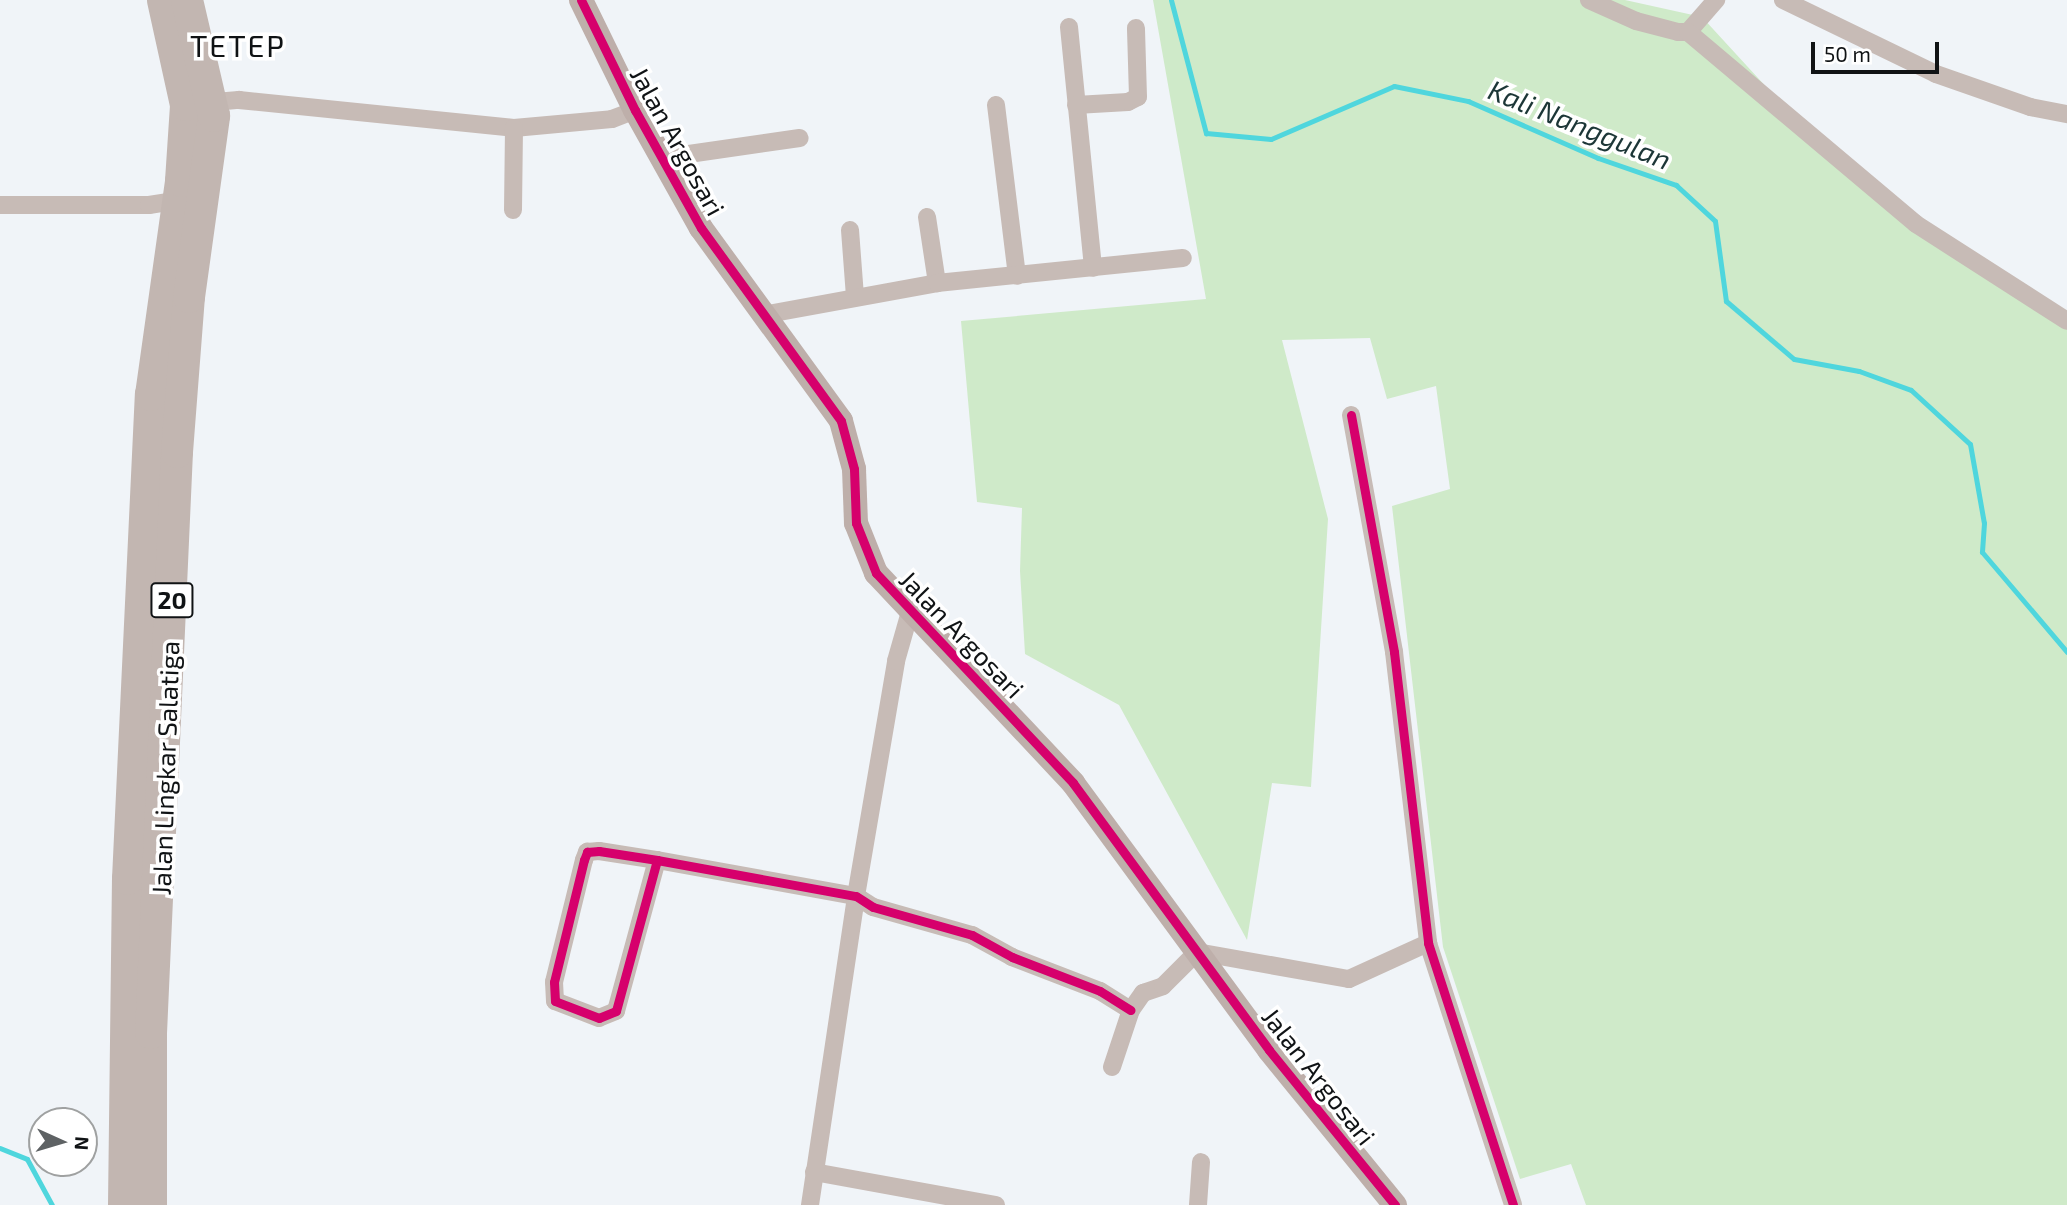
<!DOCTYPE html>
<style>
body{margin:0}
#map{position:relative;width:2067px;height:1205px;overflow:hidden;background:#f0f4f8;font-family:"Exo 2",sans-serif}
div>[style]{position:absolute}
.green>*{inset:0;background:#cfeac9}
.stream>*{height:5px;margin:-2.5px;padding:0 2.5px;transform-origin:2.5px;border-radius:2.5px;background:#4fd6dd}
.street>*{height:18px;margin:-9px;padding:0 9px;transform-origin:9px;border-radius:9px;background:#c7bbb6}
.secondary>*{height:24px;margin:-12px;padding:0 12px;transform-origin:12px;border-radius:12px;background:#beafaa}
.highway>*{height:32px;margin:-16px;padding:0 16px;transform-origin:16px;border-radius:16px;background:#c2b6b1}
.cycleway>*{height:9px;margin:-4.5px;padding:0 4.5px;transform-origin:4.5px;border-radius:4.5px;background:#d6006c}
span{translate:-50% -50%;white-space:nowrap;text-align:center;line-height:1.15;-webkit-text-stroke:7px #fff;paint-order:stroke}
.shield-label span{padding:2px 5px;background:#fff;border:2px solid;border-radius:5px;-webkit-text-stroke-width:0}
.shield-label{font-size:24px;color:#101315;font-weight:700}
.street-label{font-size:26px;color:#101315}
.water-label{font-size:28px;color:#1c3637;font-style:italic}
.quarter-label{font-size:30px;color:#101315;letter-spacing:2px}
.north{position:absolute;left:28px;top:1107px;width:70px;height:70px;box-sizing:border-box;background:#fff;border:2px solid #9fa1a1;border-radius:50%;rotate:94deg;font-size:19px;font-weight:700;line-height:28px;text-align:center;color:#101315}
.north::after{content:'';display:block;margin:auto;width:24px;height:32px;background:#5e6264;clip-path:polygon(50% 0,100% 100%,50% 72%,0 100%)}
.scale{position:absolute;left:1811px;top:42px;width:128px;height:32px;box-sizing:border-box;border:4px solid #101315;border-top:0;padding-left:9px;font-size:21px;line-height:24px;white-space:nowrap;color:#101315;-webkit-text-stroke:5px #fff;paint-order:stroke}
</style>
<div id="map">
<div class="green">
<div style="clip-path:polygon(1153px 0,1625px 0,1702px 17px,1790px 113px,1919px 222px,2067px 316px,2067px 1205px,1586px 1205px,1571px 1164px,1520px 1179px,1443px 947px,1392px 506px,1450px 489px,1436px 386px,1387px 399px,1370px 338px,1282px 340px,1328px 519px,1311px 787px,1272px 783px,1247px 940px,1119px 705px,1025px 654px,1020px 571px,1022px 508px,977px 502px,961px 321px,1206px 299px)"></div>
</div>
<div class="stream">
<div style="left:1171px;top:0;width:138px;rotate:75.3deg"></div>
<div style="left:1206px;top:133px;width:65px;rotate:5.3deg"></div>
<div style="left:1271px;top:139px;width:134px;rotate:-23.3deg"></div>
<div style="left:1394px;top:86px;width:76px;rotate:11.5deg"></div>
<div style="left:1468px;top:101px;width:142px;rotate:23.7deg"></div>
<div style="left:1598px;top:158px;width:83px;rotate:19.1deg"></div>
<div style="left:1676px;top:185px;width:53px;rotate:42.7deg"></div>
<div style="left:1715px;top:221px;width:81px;rotate:82.2deg"></div>
<div style="left:1726px;top:301px;width:89px;rotate:40.5deg"></div>
<div style="left:1794px;top:359px;width:66px;rotate:10.5deg"></div>
<div style="left:1859px;top:371px;width:55px;rotate:20.1deg"></div>
<div style="left:1911px;top:390px;width:80px;rotate:42.5deg"></div>
<div style="left:1970px;top:444px;width:80px;rotate:80deg"></div>
<div style="left:1984px;top:523px;width:29px;rotate:94deg"></div>
<div style="left:1982px;top:552px;width:131px;rotate:49.6deg"></div>
<div style="left:0;top:1148px;width:29px;rotate:22deg"></div>
<div style="left:27px;top:1159px;width:52px;rotate:61.5deg"></div>
</div>
<div class="street">
<div style="left:1589px;top:0;width:51px;rotate:24.1deg"></div>
<div style="left:1636px;top:21px;width:43px;rotate:14.7deg"></div>
<div style="left:1678px;top:32px;width:10px"></div>
<div style="left:1688px;top:32px;width:43px;rotate:-48.8deg"></div>
<div style="left:1783px;top:0;width:170px;rotate:25.8deg"></div>
<div style="left:1936px;top:74px;width:100px;rotate:19.3deg"></div>
<div style="left:2030px;top:107px;width:38px;rotate:11deg"></div>
<div style="left:1069px;top:27px;width:242px;rotate:84.3deg"></div>
<div style="left:1688px;top:32px;width:298px;rotate:40.1deg"></div>
<div style="left:1916px;top:224px;width:179px;rotate:32.7deg"></div>
<div style="left:203px;top:103px;width:36px;rotate:-5deg"></div>
<div style="left:239px;top:100px;width:276px;rotate:5.8deg"></div>
<div style="left:514px;top:128px;width:98px;rotate:-5.2deg"></div>
<div style="left:612px;top:119px;width:25px;rotate:-21deg"></div>
<div style="left:996px;top:105px;width:172px;rotate:83deg"></div>
<div style="left:1076px;top:105px;width:52px;rotate:-3.3deg"></div>
<div style="left:1128px;top:102px;width:11px;rotate:-27deg"></div>
<div style="left:1138px;top:97px;width:69px;rotate:-91.7deg"></div>
<div style="left:661px;top:158px;width:140px;rotate:-8.2deg"></div>
<div style="left:0;top:205px;width:149px"></div>
<div style="left:149px;top:205px;width:36px;rotate:-9deg"></div>
<div style="left:513px;top:210px;width:82px;rotate:-89.3deg"></div>
<div style="left:927px;top:217px;width:67px;rotate:81.4deg"></div>
<div style="left:850px;top:230px;width:66px;rotate:85.7deg"></div>
<div style="left:763px;top:315px;width:177px;rotate:-10.4deg"></div>
<div style="left:937px;top:283px;width:247px;rotate:-5.8deg"></div>
<div style="left:1351px;top:415px;width:241px;rotate:79.7deg"></div>
<div style="left:1394px;top:652px;width:293px;rotate:83.3deg"></div>
<div style="left:1428px;top:943px;width:275px;rotate:72deg"></div>
<div style="left:657px;top:860px;width:156px;rotate:105.2deg"></div>
<div style="left:616px;top:1011px;width:18px;rotate:158deg"></div>
<div style="left:599px;top:1018px;width:47px;rotate:-158.9deg"></div>
<div style="left:555px;top:1001px;width:19px;rotate:-93deg"></div>
<div style="left:554px;top:982px;width:126px;rotate:-76.2deg"></div>
<div style="left:584px;top:860px;width:9px;rotate:-69deg"></div>
<div style="left:587px;top:852px;width:12px;rotate:-5deg"></div>
<div style="left:599px;top:851px;width:59px;rotate:8.8deg"></div>
<div style="left:657px;top:860px;width:202px;rotate:10.3deg"></div>
<div style="left:856px;top:896px;width:20px;rotate:33deg"></div>
<div style="left:873px;top:907px;width:103px;rotate:15.8deg"></div>
<div style="left:972px;top:935px;width:46px;rotate:28.8deg"></div>
<div style="left:1012px;top:957px;width:94px;rotate:21.1deg"></div>
<div style="left:1100px;top:991px;width:36px;rotate:32deg"></div>
<div style="left:1112px;top:1067px;width:60px;rotate:-71.6deg"></div>
<div style="left:1131px;top:1010px;width:21px;rotate:-55deg"></div>
<div style="left:1143px;top:993px;width:21px;rotate:-19deg"></div>
<div style="left:1163px;top:986px;width:48px;rotate:-45deg"></div>
<div style="left:1197px;top:952px;width:154px;rotate:10.1deg"></div>
<div style="left:1349px;top:979px;width:87px;rotate:-24.5deg"></div>
<div style="left:814px;top:1172px;width:185px;rotate:10.3deg"></div>
<div style="left:810px;top:1205px;width:312px;rotate:-81.5deg"></div>
<div style="left:856px;top:896px;width:238px;rotate:-80.3deg"></div>
<div style="left:896px;top:661px;width:51px;rotate:-74.1deg"></div>
<div style="left:1198px;top:1205px;width:43px;rotate:-86deg"></div>
</div>
<div class="secondary">
<div style="left:581px;top:0;width:123px;rotate:63.9deg"></div>
<div style="left:635px;top:110px;width:135px;rotate:60.8deg"></div>
<div style="left:701px;top:228px;width:238px;rotate:54deg"></div>
<div style="left:841px;top:421px;width:50px;rotate:74.8deg"></div>
<div style="left:854px;top:469px;width:54px;rotate:87.9deg"></div>
<div style="left:856px;top:523px;width:54px;rotate:68.2deg"></div>
<div style="left:876px;top:573px;width:288px;rotate:46.8deg"></div>
<div style="left:1073px;top:783px;width:331px;rotate:53.7deg"></div>
<div style="left:1269px;top:1050px;width:200px;rotate:50.9deg"></div>
</div>
<div class="highway">
<div style="left:124px;top:1205px;width:326px;rotate:-89.3deg"></div>
<div style="left:128px;top:879px;width:485px;rotate:-87.3deg"></div>
<div style="left:151px;top:395px;width:216px;rotate:-82deg"></div>
<div style="left:181px;top:181px;width:76px;rotate:-86.2deg"></div>
<div style="left:186px;top:105px;width:107px;rotate:-102.4deg"></div>
<div style="left:151px;top:1205px;width:172px;rotate:-90deg"></div>
<div style="left:151px;top:1033px;width:582px;rotate:-87.44deg"></div>
<div style="left:177px;top:452px;width:155px;rotate:-85.6deg"></div>
<div style="left:189px;top:297px;width:183px;rotate:-82.1deg"></div>
<div style="left:214px;top:116px;width:119px;rotate:-103.1deg"></div>
</div>
<div class="cycleway">
<div style="left:581px;top:0;width:123px;rotate:63.9deg"></div>
<div style="left:635px;top:110px;width:135px;rotate:60.8deg"></div>
<div style="left:701px;top:228px;width:238px;rotate:54deg"></div>
<div style="left:841px;top:421px;width:50px;rotate:74.8deg"></div>
<div style="left:854px;top:469px;width:54px;rotate:87.9deg"></div>
<div style="left:856px;top:523px;width:54px;rotate:68.2deg"></div>
<div style="left:876px;top:573px;width:288px;rotate:46.8deg"></div>
<div style="left:1073px;top:783px;width:331px;rotate:53.7deg"></div>
<div style="left:1269px;top:1050px;width:200px;rotate:50.9deg"></div>
<div style="left:1351px;top:415px;width:241px;rotate:79.7deg"></div>
<div style="left:1394px;top:652px;width:293px;rotate:83.3deg"></div>
<div style="left:1428px;top:943px;width:275px;rotate:72deg"></div>
<div style="left:657px;top:860px;width:156px;rotate:105.2deg"></div>
<div style="left:616px;top:1011px;width:18px;rotate:158deg"></div>
<div style="left:599px;top:1018px;width:47px;rotate:-158.9deg"></div>
<div style="left:555px;top:1001px;width:19px;rotate:-93deg"></div>
<div style="left:554px;top:982px;width:126px;rotate:-76.2deg"></div>
<div style="left:584px;top:860px;width:9px;rotate:-69deg"></div>
<div style="left:587px;top:852px;width:12px;rotate:-5deg"></div>
<div style="left:599px;top:851px;width:59px;rotate:8.8deg"></div>
<div style="left:657px;top:860px;width:202px;rotate:10.3deg"></div>
<div style="left:856px;top:896px;width:20px;rotate:33deg"></div>
<div style="left:873px;top:907px;width:103px;rotate:15.8deg"></div>
<div style="left:972px;top:935px;width:46px;rotate:28.8deg"></div>
<div style="left:1012px;top:957px;width:94px;rotate:21.1deg"></div>
<div style="left:1100px;top:991px;width:36px;rotate:32deg"></div>
</div>
<div class="shield-label">
<span style="left:172px;top:600px">20</span>
</div>
<div class="street-label">
<span style="left:678px;top:141px;rotate:61deg">Jalan Argosari</span>
<span style="left:962px;top:634px;rotate:46deg">Jalan Argosari</span>
<span style="left:165px;top:768px;rotate:-88deg">Jalan Lingkar Salatiga</span>
<span style="left:1319px;top:1076px;rotate:52deg">Jalan Argosari</span>
</div>
<div class="water-label">
<span style="left:1580px;top:124px;rotate:22deg">Kali Nanggulan</span>
</div>
<div class="quarter-label">
<span style="left:238px;top:45px">TETEP</span>
</div>
<div class="north">N</div>
<div class="scale">50 m</div>
</div>
